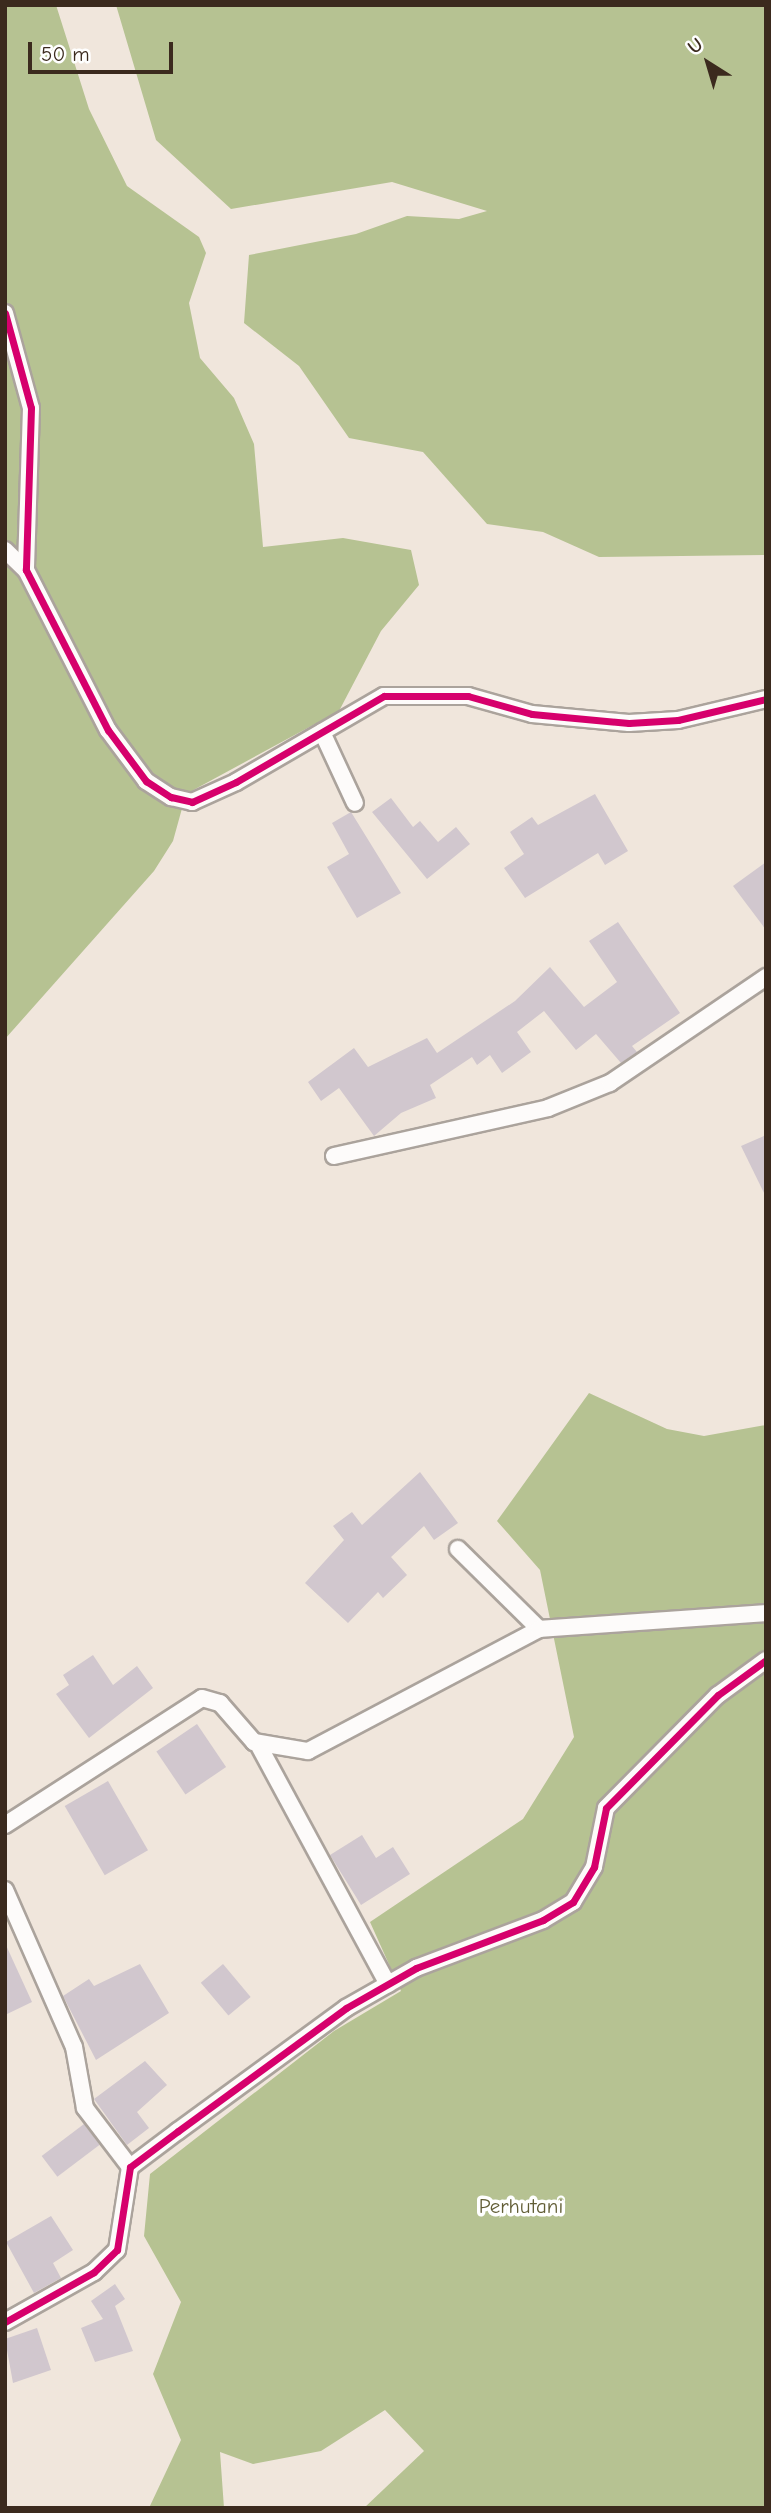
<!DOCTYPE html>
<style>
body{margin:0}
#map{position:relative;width:771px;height:2513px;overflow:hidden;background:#f0e6dc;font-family:"Comic Neue",sans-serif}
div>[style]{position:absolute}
.forest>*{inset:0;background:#b6c292}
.building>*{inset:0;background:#d1c7ce;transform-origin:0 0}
.roads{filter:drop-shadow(2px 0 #aba39c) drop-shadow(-2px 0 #aba39c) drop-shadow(0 2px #aba39c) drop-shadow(0 -2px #aba39c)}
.street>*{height:16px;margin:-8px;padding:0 8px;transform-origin:8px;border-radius:8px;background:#fdfbfa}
.cycleway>*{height:7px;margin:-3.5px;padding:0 3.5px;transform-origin:3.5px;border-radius:3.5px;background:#d6006c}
span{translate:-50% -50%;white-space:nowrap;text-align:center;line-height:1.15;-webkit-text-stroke:7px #fff;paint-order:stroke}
.park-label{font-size:21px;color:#615d35}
.frame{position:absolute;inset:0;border:7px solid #3b2a1e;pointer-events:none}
.north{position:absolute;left:673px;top:28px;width:70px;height:70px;-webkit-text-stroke:5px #fff;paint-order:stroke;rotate:323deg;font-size:19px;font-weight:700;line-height:28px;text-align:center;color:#3b2a1e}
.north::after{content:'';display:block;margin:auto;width:24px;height:32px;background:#3b2a1e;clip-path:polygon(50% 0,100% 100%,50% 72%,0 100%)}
.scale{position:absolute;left:28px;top:42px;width:145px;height:32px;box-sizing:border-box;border:4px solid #3b2a1e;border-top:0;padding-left:9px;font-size:21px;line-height:24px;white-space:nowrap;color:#3b2a1e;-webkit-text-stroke:5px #fff;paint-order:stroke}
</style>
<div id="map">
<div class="forest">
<div style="clip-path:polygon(5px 5px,56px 5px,89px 109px,127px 186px,199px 237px,206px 253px,189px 303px,200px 358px,234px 398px,254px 444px,263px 547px,343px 538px,411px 550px,419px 585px,381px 631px,339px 711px,186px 794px,173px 841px,154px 871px,5px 1039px)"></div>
<div style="clip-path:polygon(116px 5px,766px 5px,766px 555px,599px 557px,543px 532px,487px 524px,423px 452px,349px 438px,299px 366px,244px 323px,249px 255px,356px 234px,407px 216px,459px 219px,487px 211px,392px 182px,231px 209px,156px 140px)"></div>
<div style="clip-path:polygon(589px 1393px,667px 1429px,704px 1436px,766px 1425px,766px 2508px,364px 2508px,424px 2451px,385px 2410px,321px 2451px,253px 2464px,220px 2452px,224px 2508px,149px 2508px,181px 2440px,153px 2374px,181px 2302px,144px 2236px,150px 2174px,334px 2031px,401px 1991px,370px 1922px,523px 1819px,574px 1737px,540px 1570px,497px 1521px)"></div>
</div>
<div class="building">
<div style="clip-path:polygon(595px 794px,628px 851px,605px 865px,598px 853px,525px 898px,504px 868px,524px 854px,510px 832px,532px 817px,538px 825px)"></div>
<div style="clip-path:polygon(391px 798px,413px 827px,420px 821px,438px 842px,456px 827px,470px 844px,427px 879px,372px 812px)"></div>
<div style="clip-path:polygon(351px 812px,401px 893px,357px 918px,327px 867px,349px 854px,332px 823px)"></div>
<div style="clip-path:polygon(766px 862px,766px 930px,733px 886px)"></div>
<div style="clip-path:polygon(618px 922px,680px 1013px,632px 1046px,637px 1052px,621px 1063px,596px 1034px,576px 1050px,544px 1011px,517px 1032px,531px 1052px,502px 1073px,490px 1055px,477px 1065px,472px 1057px,430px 1085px,436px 1098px,401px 1113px,374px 1136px,339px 1088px,321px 1101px,308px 1082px,354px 1048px,368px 1067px,427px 1038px,437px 1053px,515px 1001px,550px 967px,584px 1007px,617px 982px,589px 941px)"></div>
<div style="clip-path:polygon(766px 1135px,766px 1197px,741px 1146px)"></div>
<div style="clip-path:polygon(420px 1472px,458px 1523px,434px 1540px,424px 1526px,391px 1557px,407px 1575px,383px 1598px,378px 1592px,348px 1623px,305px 1583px,344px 1540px,333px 1526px,352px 1512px,362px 1525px)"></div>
<div style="clip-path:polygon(93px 1655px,113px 1685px,137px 1666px,153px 1688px,89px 1738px,56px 1694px,69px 1685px,63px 1675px)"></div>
<div style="left:197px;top:1724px;width:52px;height:49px;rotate:56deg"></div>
<div style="left:108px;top:1781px;width:80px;height:50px;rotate:60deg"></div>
<div style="clip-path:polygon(362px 1835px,376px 1858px,393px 1847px,410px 1874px,361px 1905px,330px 1855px)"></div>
<div style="clip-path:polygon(5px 1943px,32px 2002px,5px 2015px)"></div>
<div style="clip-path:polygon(140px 1964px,169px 2013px,96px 2060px,63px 1996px,89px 1979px,94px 1986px)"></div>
<div style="left:223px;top:1964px;width:43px;height:29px;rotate:50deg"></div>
<div style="clip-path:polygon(145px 2061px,167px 2085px,137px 2112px,149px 2128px,127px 2145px,94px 2099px)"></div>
<div style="left:84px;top:2124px;width:26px;height:53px;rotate:53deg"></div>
<div style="clip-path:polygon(51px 2216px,73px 2250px,53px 2263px,61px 2278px,34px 2293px,6px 2242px)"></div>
<div style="clip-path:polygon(115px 2284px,125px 2299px,115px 2306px,133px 2351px,95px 2362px,81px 2328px,103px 2319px,91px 2301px)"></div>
<div style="clip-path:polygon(37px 2328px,51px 2370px,13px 2383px,5px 2339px)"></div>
</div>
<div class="roads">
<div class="street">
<div style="left:5px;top:313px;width:98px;rotate:74.7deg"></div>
<div style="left:31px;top:408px;width:162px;rotate:91.8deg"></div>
<div style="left:26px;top:570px;width:180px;rotate:62.9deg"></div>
<div style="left:108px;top:730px;width:64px;rotate:53.3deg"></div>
<div style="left:146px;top:781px;width:30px;rotate:33deg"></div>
<div style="left:171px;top:797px;width:22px;rotate:13deg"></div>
<div style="left:192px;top:802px;width:48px;rotate:-24.4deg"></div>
<div style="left:236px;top:782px;width:171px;rotate:-30.2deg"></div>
<div style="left:384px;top:696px;width:84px"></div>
<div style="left:468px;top:696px;width:66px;rotate:15.7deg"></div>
<div style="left:532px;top:714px;width:97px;rotate:5.3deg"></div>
<div style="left:629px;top:723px;width:49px;rotate:-3.5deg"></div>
<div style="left:678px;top:720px;width:90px;rotate:-13.4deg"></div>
<div style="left:5px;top:550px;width:29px;rotate:44deg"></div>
<div style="left:322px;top:732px;width:78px;rotate:65.1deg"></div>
<div style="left:334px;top:1156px;width:219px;rotate:-12.6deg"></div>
<div style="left:548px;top:1108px;width:67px;rotate:-22deg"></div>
<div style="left:610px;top:1083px;width:189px;rotate:-34.2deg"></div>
<div style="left:458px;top:1549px;width:114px;rotate:44.6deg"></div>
<div style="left:258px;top:1744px;width:273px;rotate:61.6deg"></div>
<div style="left:5px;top:1825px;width:234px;rotate:-32.8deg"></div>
<div style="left:202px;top:1698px;width:19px;rotate:16deg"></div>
<div style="left:220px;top:1703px;width:52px;rotate:48.9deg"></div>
<div style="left:254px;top:1742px;width:55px;rotate:9.5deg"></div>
<div style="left:308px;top:1751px;width:261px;rotate:-27.8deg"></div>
<div style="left:539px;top:1629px;width:228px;rotate:-4deg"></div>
<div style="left:5px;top:1890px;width:171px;rotate:66.3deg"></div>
<div style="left:74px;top:2047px;width:62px;rotate:79.8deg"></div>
<div style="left:85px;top:2108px;width:74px;rotate:52.7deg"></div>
<div style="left:5px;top:2322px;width:102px;rotate:-29.3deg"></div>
<div style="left:94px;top:2272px;width:32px;rotate:-44deg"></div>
<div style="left:117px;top:2250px;width:84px;rotate:-81.1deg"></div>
<div style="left:130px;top:2167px;width:60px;rotate:-36.9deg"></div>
<div style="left:178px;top:2131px;width:208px;rotate:-36.2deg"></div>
<div style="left:346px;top:2008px;width:81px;rotate:-29.7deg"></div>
<div style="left:416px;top:1968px;width:136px;rotate:-20.7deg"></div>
<div style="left:543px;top:1920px;width:35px;rotate:-31deg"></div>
<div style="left:573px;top:1902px;width:41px;rotate:-59deg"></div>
<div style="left:594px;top:1867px;width:60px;rotate:-78.5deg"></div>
<div style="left:606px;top:1808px;width:159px;rotate:-45.3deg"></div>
<div style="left:718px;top:1695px;width:59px;rotate:-36.1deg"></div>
</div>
</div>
<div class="cycleway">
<div style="left:5px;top:313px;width:98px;rotate:74.7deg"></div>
<div style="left:31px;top:408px;width:162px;rotate:91.8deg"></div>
<div style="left:26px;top:570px;width:180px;rotate:62.9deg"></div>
<div style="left:108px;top:730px;width:64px;rotate:53.3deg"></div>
<div style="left:146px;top:781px;width:30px;rotate:33deg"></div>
<div style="left:171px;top:797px;width:22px;rotate:13deg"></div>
<div style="left:192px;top:802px;width:48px;rotate:-24.4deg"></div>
<div style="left:236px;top:782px;width:171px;rotate:-30.2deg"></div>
<div style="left:384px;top:696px;width:84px"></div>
<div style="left:468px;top:696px;width:66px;rotate:15.7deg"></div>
<div style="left:532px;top:714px;width:97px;rotate:5.3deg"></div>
<div style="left:629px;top:723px;width:49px;rotate:-3.5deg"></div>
<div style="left:678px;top:720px;width:90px;rotate:-13.4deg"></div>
<div style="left:5px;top:2322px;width:102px;rotate:-29.3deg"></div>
<div style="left:94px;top:2272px;width:32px;rotate:-44deg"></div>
<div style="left:117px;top:2250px;width:84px;rotate:-81.1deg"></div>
<div style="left:130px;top:2167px;width:60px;rotate:-36.9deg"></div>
<div style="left:178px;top:2131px;width:208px;rotate:-36.2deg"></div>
<div style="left:346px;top:2008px;width:81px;rotate:-29.7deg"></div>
<div style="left:416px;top:1968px;width:136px;rotate:-20.7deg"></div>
<div style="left:543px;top:1920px;width:35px;rotate:-31deg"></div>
<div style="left:573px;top:1902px;width:41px;rotate:-59deg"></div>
<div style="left:594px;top:1867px;width:60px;rotate:-78.5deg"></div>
<div style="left:606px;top:1808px;width:159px;rotate:-45.3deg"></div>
<div style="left:718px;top:1695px;width:59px;rotate:-36.1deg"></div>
</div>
<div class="park-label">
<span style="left:521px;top:2206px">Perhutani</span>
</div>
<div class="frame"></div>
<div class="north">U</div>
<div class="scale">50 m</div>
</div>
